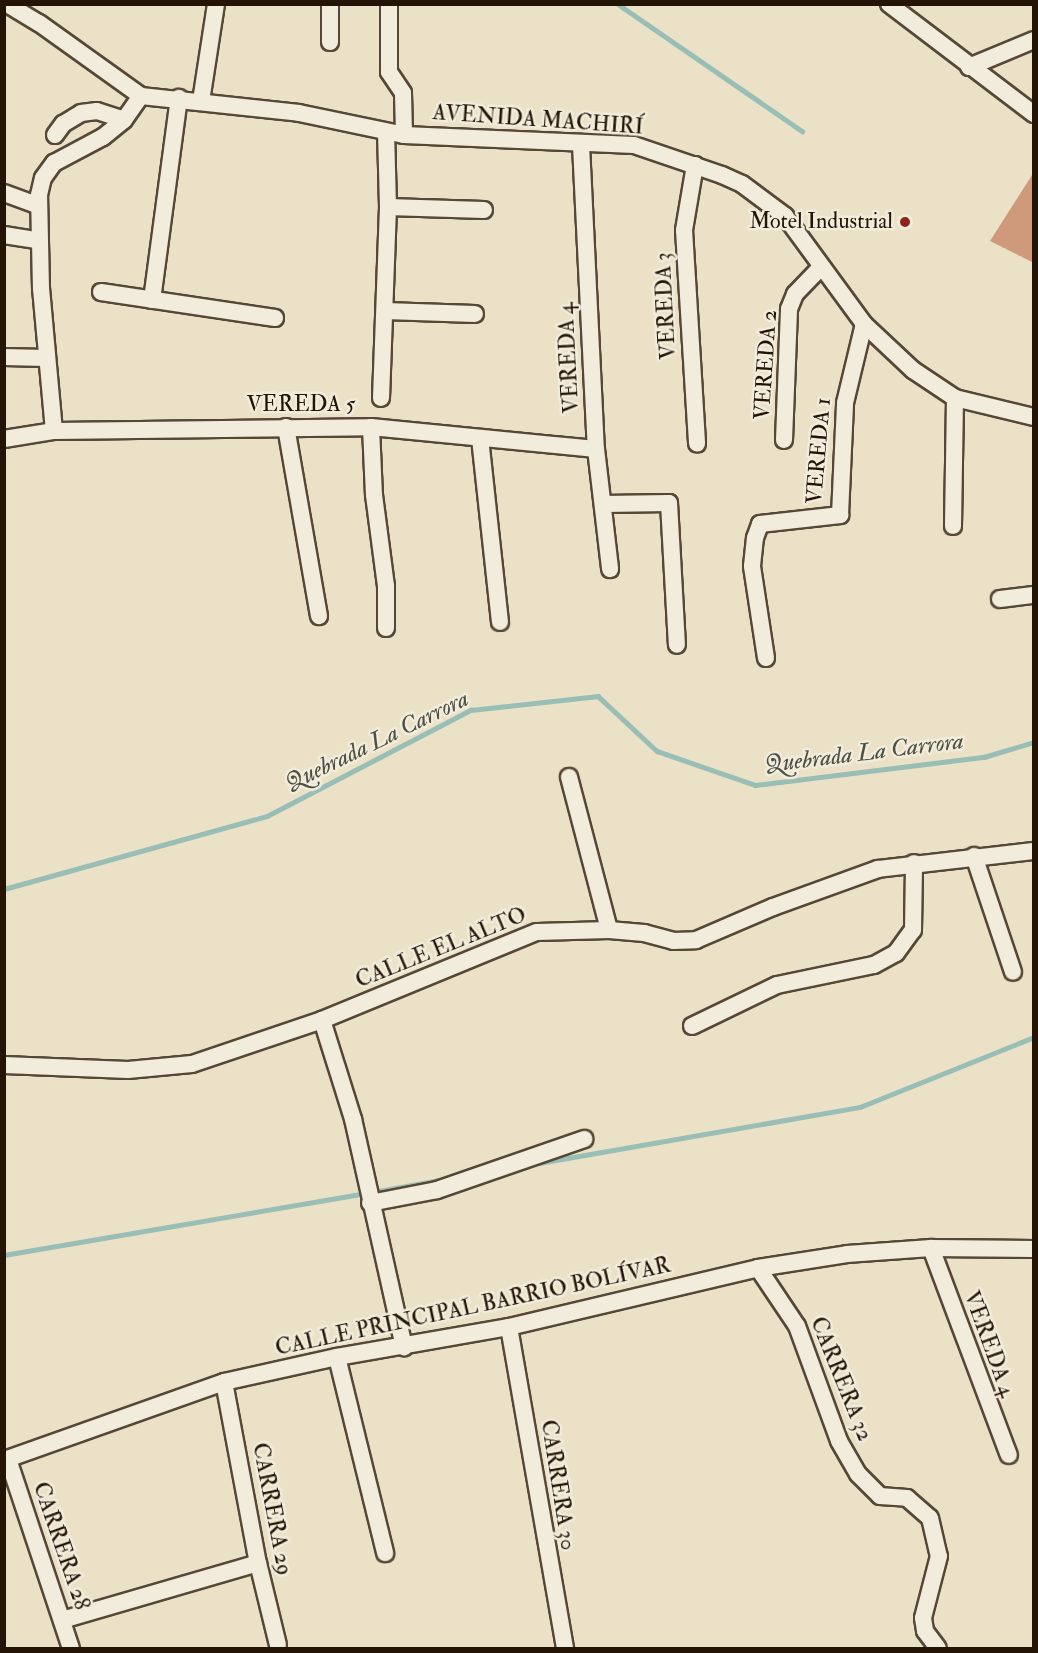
<!DOCTYPE html>
<meta charset="utf-8">
<style>
body{margin:0}
#map{position:relative;width:1038px;height:1653px;overflow:hidden;background:#eae1c7;font-family:"IM FELL Double Pica",serif}
div>[style]{position:absolute}
.stream>*{height:4.5px;margin:-2.25px;padding:0 2.25px;transform-origin:2.25px;border-radius:2.25px;background:#98beb5}
.building>*{inset:0;background:#cf9a7b}
.roads{filter:drop-shadow(2px 0 #564736) drop-shadow(-2px 0 #564736) drop-shadow(0 2px #564736) drop-shadow(0 -2px #564736)}
.street>*{height:16px;margin:-8px;padding:0 8px;transform-origin:8px;border-radius:8px;background:#f1ecdb}
.dots>*{width:16px;height:16px;translate:-50% -50%;box-sizing:border-box;border:3px solid #f1ecdb;border-radius:50%}
span{translate:-50% -50%;white-space:nowrap;text-align:center;line-height:1.15;-webkit-text-stroke:5px #f1ecdb;paint-order:stroke}
.street-label{font-size:22px;color:#241406}
.poi-label{font-size:22px;color:#241406}
.right{translate:-100% -50%;text-align:right}
.water-label{font-size:24px;color:#4d5043;font-style:italic}
.frame{position:absolute;inset:0;border:6px solid #241406;pointer-events:none}
</style>
<div id="map">
<div class="stream">
<div style="left:618px;top:4px;width:224px;rotate:34.6deg"></div>
<div style="left:4px;top:889px;width:273px;rotate:-15.5deg"></div>
<div style="left:267px;top:816px;width:230px;rotate:-27.5deg"></div>
<div style="left:471px;top:710px;width:128px;rotate:-6.3deg"></div>
<div style="left:598px;top:696px;width:81px;rotate:43deg"></div>
<div style="left:657px;top:751px;width:104px;rotate:19.1deg"></div>
<div style="left:755px;top:785px;width:231px;rotate:-7deg"></div>
<div style="left:984px;top:757px;width:52px;rotate:-16.7deg"></div>
<div style="left:539px;top:1163px;width:326px;rotate:-9.9deg"></div>
<div style="left:860px;top:1107px;width:188px;rotate:-21.9deg"></div>
<div style="left:373px;top:1192px;width:73px;rotate:-10.2deg"></div>
<div style="left:4px;top:1255px;width:366px;rotate:-9.7deg"></div>
</div>
<div class="building">
<div style="clip-path:polygon(1034px 172px,1034px 263px,990px 241px)"></div>
</div>
<div class="roads">
<div class="street">
<div style="left:7px;top:4px;width:37px;rotate:31deg"></div>
<div style="left:39px;top:23px;width:125px;rotate:35.6deg"></div>
<div style="left:141px;top:96px;width:159px;rotate:6.1deg"></div>
<div style="left:299px;top:113px;width:107px;rotate:11.8deg"></div>
<div style="left:404px;top:135px;width:230px;rotate:2.5deg"></div>
<div style="left:634px;top:145px;width:93px;rotate:18.8deg"></div>
<div style="left:722px;top:175px;width:22px;rotate:24deg"></div>
<div style="left:742px;top:184px;width:54px;rotate:36.7deg"></div>
<div style="left:785px;top:216px;width:134px;rotate:53.8deg"></div>
<div style="left:864px;top:324px;width:67px;rotate:43.2deg"></div>
<div style="left:913px;top:370px;width:50px;rotate:33.7deg"></div>
<div style="left:955px;top:398px;width:81px;rotate:13.5deg"></div>
<div style="left:330px;top:4px;width:38px;rotate:90deg"></div>
<div style="left:389px;top:4px;width:68px;rotate:90deg"></div>
<div style="left:389px;top:72px;width:25px;rotate:56deg"></div>
<div style="left:403px;top:93px;width:42px;rotate:88.6deg"></div>
<div style="left:889px;top:4px;width:182px;rotate:37.2deg"></div>
<div style="left:969px;top:67px;width:70px;rotate:-22.6deg"></div>
<div style="left:201px;top:101px;width:98px;rotate:-81.2deg"></div>
<div style="left:55px;top:135px;width:14px;rotate:-54deg"></div>
<div style="left:63px;top:124px;width:21px;rotate:-31deg"></div>
<div style="left:81px;top:113px;width:16px;rotate:-7deg"></div>
<div style="left:97px;top:111px;width:28px;rotate:18deg"></div>
<div style="left:581px;top:145px;width:304px;rotate:87.2deg"></div>
<div style="left:596px;top:449px;width:121px;rotate:83.3deg"></div>
<div style="left:695px;top:165px;width:66px;rotate:99.6deg"></div>
<div style="left:684px;top:230px;width:214px;rotate:86.5deg"></div>
<div style="left:4px;top:193px;width:37px;rotate:20deg"></div>
<div style="left:388px;top:207px;width:96px;rotate:1.8deg"></div>
<div style="left:4px;top:235px;width:36px;rotate:9deg"></div>
<div style="left:101px;top:292px;width:176px;rotate:8.5deg"></div>
<div style="left:152px;top:300px;width:204px;rotate:-82.4deg"></div>
<div style="left:385px;top:311px;width:90px;rotate:1.9deg"></div>
<div style="left:4px;top:357px;width:42px;rotate:1.4deg"></div>
<div style="left:381px;top:398px;width:191px;rotate:-87.9deg"></div>
<div style="left:388px;top:207px;width:74px;rotate:-91.5deg"></div>
<div style="left:286px;top:427px;width:192px;rotate:80.1deg"></div>
<div style="left:371px;top:427px;width:68px;rotate:87.5deg"></div>
<div style="left:374px;top:495px;width:92px;rotate:82.5deg"></div>
<div style="left:386px;top:586px;width:42px;rotate:90deg"></div>
<div style="left:54px;top:431px;width:143px;rotate:-95.2deg"></div>
<div style="left:41px;top:289px;width:94px;rotate:-91.2deg"></div>
<div style="left:39px;top:195px;width:17px;rotate:-77deg"></div>
<div style="left:43px;top:178px;width:19px;rotate:-54deg"></div>
<div style="left:54px;top:163px;width:55px;rotate:-28deg"></div>
<div style="left:103px;top:137px;width:27px;rotate:-39deg"></div>
<div style="left:124px;top:120px;width:29px;rotate:-55deg"></div>
<div style="left:480px;top:438px;width:185px;rotate:83.8deg"></div>
<div style="left:4px;top:439px;width:51px;rotate:-9.1deg"></div>
<div style="left:54px;top:431px;width:317px;rotate:-0.7deg"></div>
<div style="left:371px;top:427px;width:226px;rotate:5.6deg"></div>
<div style="left:784px;top:440px;width:131px;rotate:-87.8deg"></div>
<div style="left:789px;top:309px;width:16px;rotate:-68deg"></div>
<div style="left:795px;top:294px;width:36px;rotate:-46deg"></div>
<div style="left:604px;top:504px;width:65px;rotate:-0.9deg"></div>
<div style="left:669px;top:503px;width:142px;rotate:86.8deg"></div>
<div style="left:953px;top:526px;width:128px;rotate:-89.1deg"></div>
<div style="left:1000px;top:599px;width:34px;rotate:-7deg"></div>
<div style="left:766px;top:658px;width:93px;rotate:-98.7deg"></div>
<div style="left:752px;top:566px;width:28px;rotate:-84deg"></div>
<div style="left:755px;top:538px;width:15px;rotate:-70deg"></div>
<div style="left:760px;top:524px;width:81px;rotate:-6.4deg"></div>
<div style="left:840px;top:515px;width:112px;rotate:-87.4deg"></div>
<div style="left:845px;top:403px;width:81px;rotate:-76.5deg"></div>
<div style="left:569px;top:777px;width:158px;rotate:75.3deg"></div>
<div style="left:974px;top:856px;width:122px;rotate:71.4deg"></div>
<div style="left:322px;top:1020px;width:104px;rotate:72.6deg"></div>
<div style="left:353px;top:1119px;width:234px;rotate:77.4deg"></div>
<div style="left:692px;top:1026px;width:94px;rotate:-25.8deg"></div>
<div style="left:777px;top:985px;width:99px;rotate:-11.7deg"></div>
<div style="left:874px;top:965px;width:25px;rotate:-29deg"></div>
<div style="left:896px;top:953px;width:29px;rotate:-54deg"></div>
<div style="left:913px;top:930px;width:67px;rotate:-89.1deg"></div>
<div style="left:4px;top:1065px;width:124px;rotate:2.3deg"></div>
<div style="left:128px;top:1070px;width:64px;rotate:-5.4deg"></div>
<div style="left:192px;top:1064px;width:137px;rotate:-18.7deg"></div>
<div style="left:322px;top:1020px;width:232px;rotate:-22.3deg"></div>
<div style="left:537px;top:932px;width:72px;rotate:-1.6deg"></div>
<div style="left:609px;top:930px;width:35px;rotate:5deg"></div>
<div style="left:644px;top:933px;width:30px;rotate:15deg"></div>
<div style="left:673px;top:941px;width:23px;rotate:-2deg"></div>
<div style="left:696px;top:940px;width:84px;rotate:-23.2deg"></div>
<div style="left:773px;top:907px;width:112px;rotate:-19.9deg"></div>
<div style="left:878px;top:869px;width:157px;rotate:-6.6deg"></div>
<div style="left:370px;top:1203px;width:68px;rotate:-11deg"></div>
<div style="left:437px;top:1190px;width:156px;rotate:-19.1deg"></div>
<div style="left:931px;top:1248px;width:221px;rotate:69.4deg"></div>
<div style="left:758px;top:1268px;width:70px;rotate:56.1deg"></div>
<div style="left:797px;top:1326px;width:122px;rotate:69.9deg"></div>
<div style="left:839px;top:1441px;width:38px;rotate:60deg"></div>
<div style="left:858px;top:1474px;width:31px;rotate:45deg"></div>
<div style="left:880px;top:1496px;width:27px;rotate:4deg"></div>
<div style="left:907px;top:1498px;width:30px;rotate:41deg"></div>
<div style="left:930px;top:1518px;width:39px;rotate:77deg"></div>
<div style="left:939px;top:1556px;width:64px;rotate:104.5deg"></div>
<div style="left:923px;top:1618px;width:13px;rotate:81deg"></div>
<div style="left:925px;top:1631px;width:21px;rotate:53deg"></div>
<div style="left:509px;top:1327px;width:326px;rotate:80.1deg"></div>
<div style="left:337px;top:1357px;width:202px;rotate:76.2deg"></div>
<div style="left:224px;top:1382px;width:184px;rotate:79.4deg"></div>
<div style="left:258px;top:1563px;width:84px;rotate:76.3deg"></div>
<div style="left:8px;top:1459px;width:199px;rotate:71.6deg"></div>
<div style="left:4px;top:1460px;width:233px;rotate:-19.5deg"></div>
<div style="left:224px;top:1382px;width:116px;rotate:-12.5deg"></div>
<div style="left:337px;top:1357px;width:175px;rotate:-9.9deg"></div>
<div style="left:509px;top:1327px;width:256px;rotate:-13.3deg"></div>
<div style="left:758px;top:1268px;width:90px;rotate:-8.9deg"></div>
<div style="left:847px;top:1254px;width:84px;rotate:-4.1deg"></div>
<div style="left:931px;top:1248px;width:103px;rotate:0.6deg"></div>
<div style="left:62px;top:1620px;width:204px;rotate:-16.2deg"></div>
</div>
</div>
<div class="dots">
<div style="left:905px;top:222px;background:#8f2418"></div>
</div>
<div class="street-label">
<span style="left:538px;top:120px;rotate:4deg">AVENIDA MACHIRÍ</span>
<span style="left:666px;top:306px;rotate:-93deg">VEREDA 3</span>
<span style="left:569px;top:358px;rotate:-93deg">VEREDA 4</span>
<span style="left:766px;top:365px;rotate:-86deg">VEREDA 2</span>
<span style="left:301px;top:405px">VEREDA 5</span>
<span style="left:819px;top:451px;rotate:-85deg">VEREDA 1</span>
<span style="left:441px;top:948px;rotate:-22deg">CALLE EL ALTO</span>
<span style="left:473px;top:1307px;rotate:-12deg">CALLE PRINCIPAL BARRIO BOLÍVAR</span>
<span style="left:989px;top:1344px;rotate:70deg">VEREDA 4</span>
<span style="left:841px;top:1379px;rotate:68deg">CARRERA 32</span>
<span style="left:558px;top:1485px;rotate:81deg">CARRERA 30</span>
<span style="left:272px;top:1509px;rotate:79deg">CARRERA 29</span>
<span style="left:61px;top:1546px;rotate:71deg">CARRERA 28</span>
</div>
<div class="poi-label">
<span class="right" style="left:893px;top:222px">Motel Industrial</span>
</div>
<div class="water-label">
<span style="left:377px;top:741px;rotate:-26deg">Quebrada La Carrora</span>
<span style="left:864px;top:753px;rotate:-7deg">Quebrada La Carrora</span>
</div>
<div class="frame"></div>
</div>
